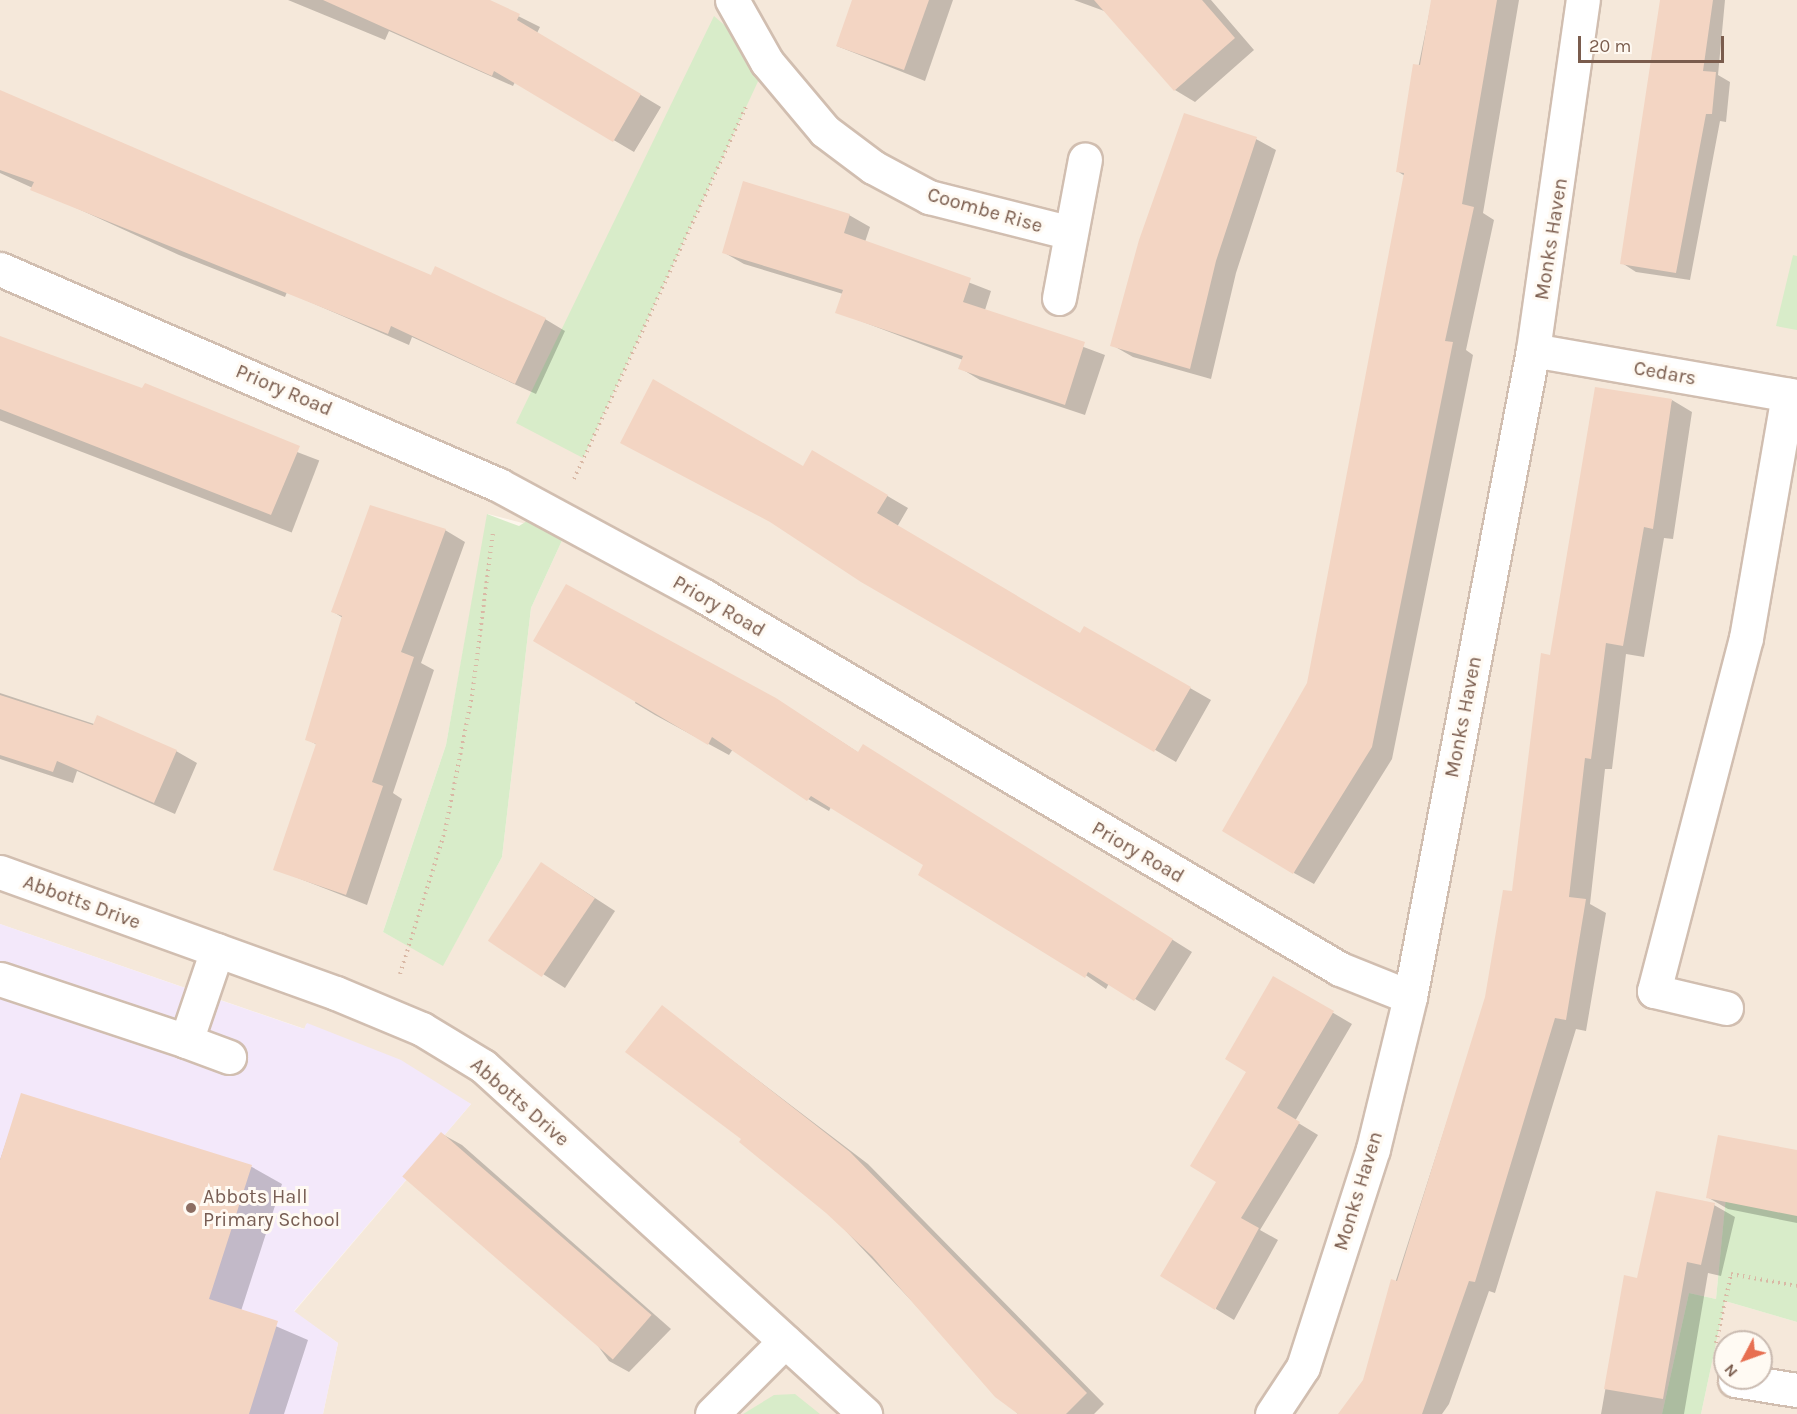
<!DOCTYPE html>
<style>
body{margin:0}
#map{position:relative;width:1797px;height:1414px;overflow:hidden;background:#fdf6ec;font-family:Karla,sans-serif}
div>[style]{position:absolute}
.residential>*{inset:0;background:#f5e8da}
.education>*{inset:0;background:#f3e8fa}
.green>*{inset:0;background:#d8ecc9}
.shadow>*{inset:0;background:#0003;transform-origin:0 0}
.building>*{inset:0;background:#f3d5c3;transform-origin:0 0}
.path>*{height:4px;margin-top:-2px;transform-origin:0;background:repeating-linear-gradient(90deg,#d9b8a5 0 1.5px,transparent 0 6px)}
.roads{filter:drop-shadow(2px 0 #d1beb0) drop-shadow(-2px 0 #d1beb0) drop-shadow(0 2px #d1beb0) drop-shadow(0 -2px #d1beb0)}
.minor>*{height:33px;margin:-16.5px;padding:0 16.5px;transform-origin:16.5px;border-radius:16.5px;background:#fff}
.dots>*{width:16px;height:16px;translate:-50% -50%;box-sizing:border-box;border:3px solid #fffaf3;border-radius:50%}
span{translate:-50% -50%;white-space:nowrap;text-align:center;line-height:1.15;-webkit-text-stroke:6px #fffaf3;paint-order:stroke}
.street-label{font-size:20px;color:#7a5c4d}
.education-label{font-size:20px;color:#785e54}
.left{translate:0 -50%;text-align:left}
.north{position:absolute;left:1713px;top:1330px;width:60px;height:60px;box-sizing:border-box;background:#fffaf3;border:2px solid #cabbb1;border-radius:50%;rotate:229deg;font-size:16px;font-weight:700;line-height:24px;text-align:center;color:#7a5c4d}
.north::after{content:'';display:block;margin:auto;width:21px;height:27px;background:#e76f51;clip-path:polygon(50% 0,100% 100%,50% 72%,0 100%)}
.scale{position:absolute;left:1578px;top:36px;width:146px;height:27px;box-sizing:border-box;border:3px solid #7a5c4d;border-top:0;padding-left:8px;font-size:18px;line-height:21px;white-space:nowrap;color:#7a5c4d;-webkit-text-stroke:4px #fffaf3;paint-order:stroke}
</style>
<div id="map">
<div class="residential">
<div style="clip-path:polygon(evenodd,0 0,1797px 0,1797px 1203px,1726px 1197px,1716px 1299px,1689px 1293px,1662px 1414px,323px 1414px,338px 1343px,294px 1312px,471px 1104px,306px 1024px,305px 1029px,0 924px,0 0,488px 514px,565px 534px,531px 608px,502px 857px,443px 965px,383px 932px,446px 745px,488px 514px)"></div>
<div style="clip-path:polygon(evenodd,1725px 1301px,1797px 1322px,1797px 1414px,1701px 1414px,1725px 1301px,1725px 1342px,1761px 1342px,1761px 1378px,1725px 1378px,1725px 1342px)"></div>
</div>
<div class="education">
<div style="clip-path:polygon(0 924px,304px 1029px,307px 1023px,401px 1060px,471px 1104px,294px 1311px,338px 1343px,323px 1414px,0 1414px)"></div>
</div>
<div class="green">
<div style="clip-path:polygon(714px 16px,767px 62px,583px 458px,516px 423px)"></div>
<div style="clip-path:polygon(1793px 255px,1797px 256px,1797px 330px,1776px 326px)"></div>
<div style="clip-path:polygon(487px 514px,519px 526px,535px 516px,565px 534px,531px 608px,502px 857px,443px 966px,383px 932px,446px 745px)"></div>
<div style="clip-path:polygon(1726px 1196px,1797px 1203px,1797px 1322px,1725px 1301px,1701px 1414px,1662px 1414px,1689px 1293px,1716px 1299px)"></div>
<div style="clip-path:polygon(795px 1394px,820px 1414px,743px 1414px,774px 1395px)"></div>
</div>
<div class="shadow">
<div style="clip-path:polygon(288px 0,486px 0,540px 27px,537px 33px,661px 107px,634px 152px,515px 82px,513px 86px,389px 31px,385px 40px)"></div>
<div style="clip-path:polygon(854px 0,953px 0,925px 81px,837px 46px)"></div>
<div style="clip-path:polygon(1074px 0,1211px 0,1254px 50px,1195px 102px,1175px 90px,1107px 12px)"></div>
<div style="clip-path:polygon(1432px 0,1519px 0,1483px 213px,1494px 220px,1466px 350px,1473px 355px,1392px 759px,1314px 884px,1294px 873px,1309px 684px,1405px 176px,1397px 171px)"></div>
<div style="clip-path:polygon(1661px 0,1725px 0,1718px 75px,1730px 82px,1726px 122px,1720px 121px,1690px 280px,1636px 272px,1622px 263px)"></div>
<div style="clip-path:polygon(0 91px,432px 277px,545px 319px,565px 331px,536px 394px,412px 337px,409px 345px,287px 292px,285px 297px,179px 255px,0 173px)"></div>
<div style="clip-path:polygon(1256px 139px,1276px 150px,1236px 273px,1211px 379px,1133px 357px,1112px 345px)"></div>
<div style="clip-path:polygon(849px 215px,870px 227px,865px 242px,991px 291px,985px 310px,1105px 355px,1085px 415px,980px 380px,960px 368px,963px 360px,837px 312px,843px 294px,744px 264px,723px 252px)"></div>
<div style="left:0;top:338px;width:342px;height:77px;rotate:21deg"></div>
<div style="clip-path:polygon(1672px 400px,1692px 412px,1673px 539px,1664px 538px,1644px 657px,1626px 654px,1612px 769px,1605px 769px,1590px 904px,1606px 913px,1586px 1031px,1576px 1029px,1495px 1293px,1489px 1291px,1449px 1404px,1442px 1414px,1340px 1414px,1364px 1380px,1487px 997px,1514px 892px,1551px 656px)"></div>
<div style="clip-path:polygon(812px 452px,908px 508px,897px 527px,1081px 635px,1085px 628px,1211px 700px,1176px 762px,862px 580px,803px 468px)"></div>
<div style="clip-path:polygon(445px 530px,465px 542px,421px 663px,434px 670px,393px 793px,402px 799px,367px 905px,275px 869px,317px 745px,307px 739px,343px 618px,332px 611px)"></div>
<div style="clip-path:polygon(0 693px,176px 751px,197px 763px,175px 814px,77px 771px,73px 783px,0 759px)"></div>
<div style="clip-path:polygon(637px 699px,776px 699px,859px 753px,883px 758px,1192px 952px,1155px 1011px,1109px 983px,1106px 989px,925px 865px,831px 807px,829px 811px,808px 799px,733px 749px,729px 755px,655px 715px,635px 703px)"></div>
<div style="clip-path:polygon(561px 876px,615px 911px,565px 988px,491px 941px)"></div>
<div style="clip-path:polygon(1274px 978px,1352px 1024px,1295px 1121px,1318px 1135px,1260px 1230px,1278px 1240px,1234px 1320px,1216px 1309px,1218px 1182px)"></div>
<div style="clip-path:polygon(662px 1007px,868px 1164px,1104px 1404px,1094px 1414px,1018px 1414px,827px 1211px,744px 1139px)"></div>
<div style="clip-path:polygon(22px 1095px,252px 1167px,282px 1184px,241px 1311px,308px 1340px,284px 1414px,0 1414px,0 1160px)"></div>
<div style="clip-path:polygon(442px 1134px,462px 1145px,671px 1329px,629px 1372px,609px 1361px)"></div>
<div style="clip-path:polygon(1797px 1152px,1797px 1223px,1728px 1209px,1707px 1197px)"></div>
<div style="clip-path:polygon(1714px 1205px,1735px 1217px,1721px 1276px,1708px 1273px,1684px 1414px,1601px 1414px,1625px 1277px,1638px 1280px)"></div>
</div>
<div class="building">
<div style="clip-path:polygon(323px 0,490px 0,520px 14px,517px 20px,641px 94px,613px 142px,494px 71px,492px 76px)"></div>
<div style="clip-path:polygon(852px 0,929px 0,904px 70px,836px 46px)"></div>
<div style="clip-path:polygon(1094px 0,1202px 0,1235px 38px,1174px 91px)"></div>
<div style="clip-path:polygon(1431px 0,1497px 0,1462px 204px,1474px 207px,1445px 341px,1453px 342px,1372px 747px,1293px 874px,1222px 831px,1307px 683px,1404px 173px,1396px 172px,1413px 64px,1420px 65px)"></div>
<div style="clip-path:polygon(1660px 0,1713px 0,1703px 71px,1716px 72px,1712px 114px,1706px 114px,1676px 273px,1620px 264px)"></div>
<div style="clip-path:polygon(0 90px,431px 275px,435px 266px,546px 318px,515px 384px,391px 326px,388px 334px,30px 190px,34px 182px,0 170px)"></div>
<div style="clip-path:polygon(1184px 113px,1257px 137px,1216px 261px,1190px 369px,1110px 346px,1139px 240px)"></div>
<div style="clip-path:polygon(743px 181px,850px 214px,844px 233px,971px 278px,963px 302px,1085px 342px,1065px 405px,958px 369px,963px 356px,835px 313px,843px 290px,722px 253px)"></div>
<div style="clip-path:polygon(0 336px,142px 388px,145px 383px,300px 446px,271px 515px,0 409px)"></div>
<div style="clip-path:polygon(653px 379px,803px 466px,812px 450px,888px 495px,877px 513px,1080px 633px,1084px 626px,1191px 687px,1154px 752px,861px 582px,770px 522px,620px 443px)"></div>
<div style="clip-path:polygon(1595px 387px,1672px 399px,1653px 529px,1644px 527px,1623px 646px,1606px 643px,1591px 759px,1585px 758px,1569px 897px,1586px 899px,1566px 1020px,1555px 1018px,1475px 1282px,1469px 1281px,1422px 1414px,1338px 1414px,1363px 1380px,1391px 1279px,1397px 1281px,1485px 997px,1503px 890px,1512px 891px,1541px 653px,1550px 655px)"></div>
<div style="clip-path:polygon(370px 505px,446px 529px,401px 652px,414px 657px,372px 782px,383px 786px,346px 895px,273px 870px,316px 744px,305px 740px,342px 616px,331px 612px)"></div>
<div style="clip-path:polygon(566px 584px,776px 698px,858px 752px,863px 744px,1173px 939px,1134px 1001px,1088px 972px,1085px 978px,918px 875px,923px 865px,811px 796px,807px 801px,712px 737px,708px 745px,533px 641px)"></div>
<div style="clip-path:polygon(0 695px,93px 725px,97px 715px,177px 750px,154px 803px,57px 761px,53px 772px,0 755px)"></div>
<div style="left:541px;top:862px;width:65px;height:95px;rotate:34deg"></div>
<div style="clip-path:polygon(1273px 976px,1334px 1011px,1277px 1108px,1300px 1122px,1241px 1218px,1259px 1228px,1215px 1310px,1160px 1276px,1216px 1182px,1190px 1166px,1246px 1072px,1225px 1059px)"></div>
<div style="clip-path:polygon(662px 1005px,850px 1152px,1087px 1393px,1066px 1414px,1018px 1414px,995px 1397px,872px 1256px,826px 1213px,739px 1142px,741px 1139px,625px 1052px)"></div>
<div style="clip-path:polygon(21px 1093px,252px 1165px,209px 1299px,278px 1321px,249px 1414px,0 1414px,0 1160px)"></div>
<div style="left:441px;top:1132px;width:279px;height:59px;rotate:41deg"></div>
<div style="clip-path:polygon(1718px 1135px,1797px 1150px,1797px 1216px,1706px 1198px)"></div>
<div style="clip-path:polygon(1656px 1191px,1715px 1203px,1701px 1265px,1687px 1262px,1663px 1399px,1604px 1389px,1624px 1275px,1637px 1278px)"></div>
</div>
<div class="path">
<div style="left:574px;top:479px;width:413px;rotate:-65.2deg"></div>
<div style="left:400px;top:974px;width:150px;rotate:-72.5deg"></div>
<div style="left:445px;top:831px;width:138px;rotate:-78.7deg"></div>
<div style="left:472px;top:696px;width:166px;rotate:-82.7deg"></div>
<div style="left:1716px;top:1343px;width:71px;rotate:-77.7deg"></div>
<div style="left:1731px;top:1274px;width:67px;rotate:10.3deg"></div>
</div>
<div class="roads">
<div class="minor">
<div style="left:732px;top:0;width:71px;rotate:60.6deg"></div>
<div style="left:767px;top:62px;width:90px;rotate:50deg"></div>
<div style="left:825px;top:131px;width:60px;rotate:36.9deg"></div>
<div style="left:873px;top:167px;width:64px;rotate:28.2deg"></div>
<div style="left:929px;top:197px;width:146px;rotate:14.2deg"></div>
<div style="left:0;top:269px;width:544px;rotate:23.41deg"></div>
<div style="left:499px;top:485px;width:233px;rotate:28.4deg"></div>
<div style="left:704px;top:596px;width:737px;rotate:30.39deg"></div>
<div style="left:1340px;top:969px;width:75px;rotate:21.8deg"></div>
<div style="left:1059px;top:298px;width:141px;rotate:-79.4deg"></div>
<div style="left:1533px;top:350px;width:268px;rotate:9.9deg"></div>
<div style="left:0;top:872px;width:357px;rotate:19.8deg"></div>
<div style="left:336px;top:993px;width:93px;rotate:22.7deg"></div>
<div style="left:422px;top:1029px;width:71px;rotate:31.2deg"></div>
<div style="left:483px;top:1066px;width:517px;rotate:42.33deg"></div>
<div style="left:0;top:979px;width:196px;rotate:18.4deg"></div>
<div style="left:186px;top:1041px;width:96px;rotate:-71.2deg"></div>
<div style="left:1726px;top:1008px;width:74px;rotate:-166.7deg"></div>
<div style="left:1654px;top:991px;width:365px;rotate:-75.4deg"></div>
<div style="left:1746px;top:638px;width:247px;rotate:-80.2deg"></div>
<div style="left:186px;top:1041px;width:46px;rotate:20.4deg"></div>
<div style="left:1735px;top:1380px;width:63px;rotate:9.2deg"></div>
<div style="left:712px;top:1414px;width:103px;rotate:-45deg"></div>
<div style="left:1272px;top:1414px;width:56px;rotate:-56.6deg"></div>
<div style="left:1303px;top:1367px;width:229px;rotate:-72.2deg"></div>
<div style="left:1373px;top:1149px;width:156px;rotate:-76.3deg"></div>
<div style="left:1410px;top:997px;width:659px;rotate:-79.24deg"></div>
<div style="left:1533px;top:350px;width:354px;rotate:-81.9deg"></div>
</div>
</div>
<div class="dots">
<div style="left:191px;top:1208px;background:#8d6e63"></div>
</div>
<div class="street-label">
<span style="left:985px;top:210px;rotate:16deg">Coombe Rise</span>
<span style="left:1551px;top:239px;rotate:-81deg">Monks Haven</span>
<span style="left:1665px;top:373px;rotate:10deg">Cedars</span>
<span style="left:284px;top:390px;rotate:23deg">Priory Road</span>
<span style="left:719px;top:606px;rotate:30deg">Priory Road</span>
<span style="left:1463px;top:717px;rotate:-79deg">Monks Haven</span>
<span style="left:1138px;top:852px;rotate:30deg">Priory Road</span>
<span style="left:82px;top:902px;rotate:20deg">Abbotts Drive</span>
<span style="left:520px;top:1102px;rotate:41deg">Abbotts Drive</span>
<span style="left:1358px;top:1191px;rotate:-73deg">Monks Haven</span>
</div>
<div class="education-label">
<span class="left" style="left:203px;top:1208px">Abbots Hall<br>Primary School</span>
</div>
<div class="north">N</div>
<div class="scale">20 m</div>
</div>
